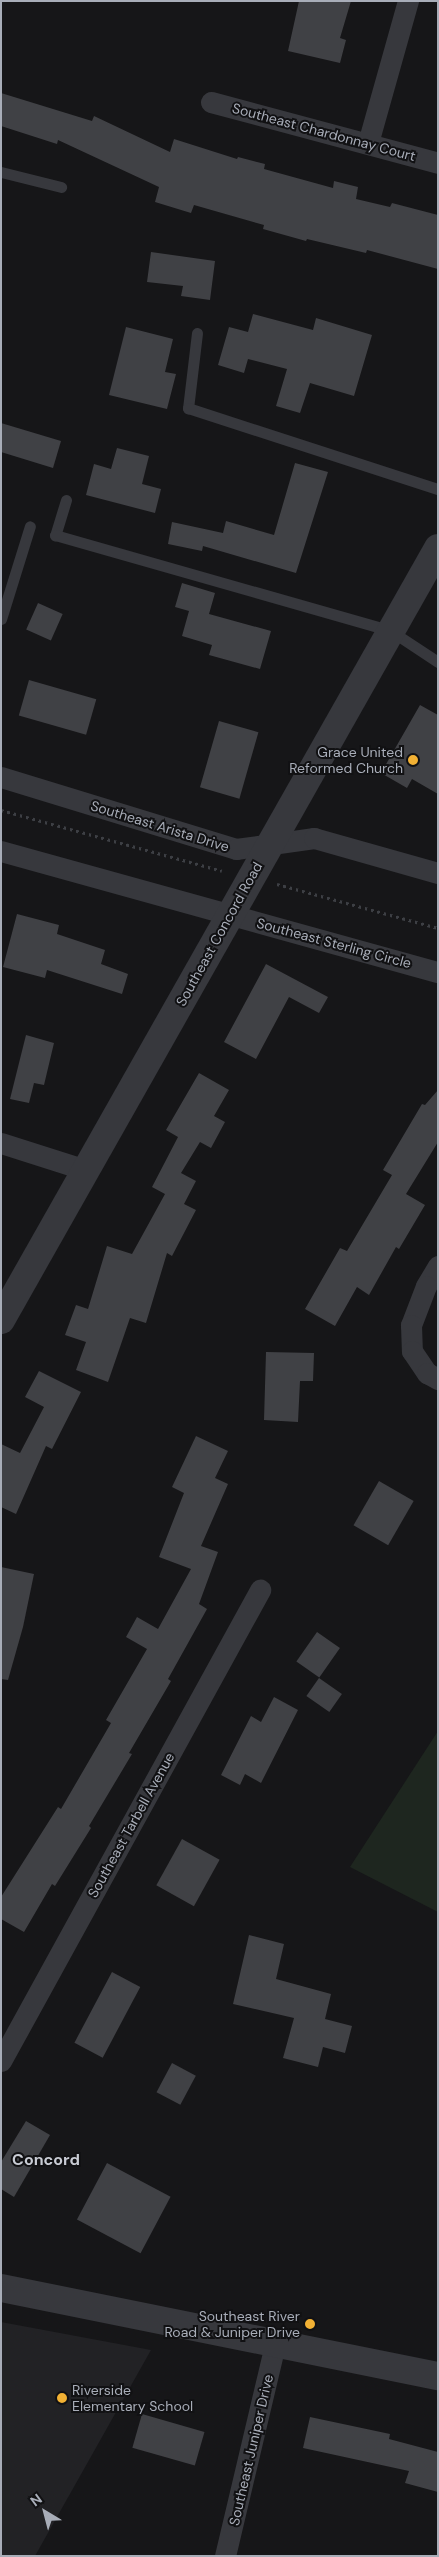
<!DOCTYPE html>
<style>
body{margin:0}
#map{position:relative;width:439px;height:2557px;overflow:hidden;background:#161618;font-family:"DM Sans",sans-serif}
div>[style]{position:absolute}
.built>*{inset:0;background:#222225}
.green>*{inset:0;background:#1e261f}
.building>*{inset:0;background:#404145;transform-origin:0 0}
.path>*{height:3px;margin-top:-1.5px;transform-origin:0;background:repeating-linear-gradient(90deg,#3d3f44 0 2.5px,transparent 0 6.5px)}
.service>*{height:11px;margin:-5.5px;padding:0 5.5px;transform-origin:5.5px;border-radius:5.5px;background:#37383d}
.minor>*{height:21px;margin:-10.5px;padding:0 10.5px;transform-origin:10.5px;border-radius:10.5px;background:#37383d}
.tertiary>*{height:28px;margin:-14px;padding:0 14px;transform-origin:14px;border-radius:14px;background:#37383d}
.dots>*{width:14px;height:14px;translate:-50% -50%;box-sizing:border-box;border:2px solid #111113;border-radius:50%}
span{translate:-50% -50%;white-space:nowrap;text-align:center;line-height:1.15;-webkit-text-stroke:4px #111113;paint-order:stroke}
.street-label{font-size:14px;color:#a8adb8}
.poi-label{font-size:14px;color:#a8adb8}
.right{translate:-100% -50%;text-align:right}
.left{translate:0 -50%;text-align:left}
.quarter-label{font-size:16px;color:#c9ccd4;font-weight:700}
.frame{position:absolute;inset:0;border:2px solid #a8adb8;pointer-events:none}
.north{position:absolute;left:20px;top:2487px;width:50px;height:50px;-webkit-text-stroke:4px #111113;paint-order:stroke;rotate:323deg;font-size:14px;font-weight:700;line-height:20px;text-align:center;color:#a8adb8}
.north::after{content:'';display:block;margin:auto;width:18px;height:22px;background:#a8adb8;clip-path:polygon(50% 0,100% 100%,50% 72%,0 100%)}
</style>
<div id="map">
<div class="built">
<div style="clip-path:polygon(1px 2322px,151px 2350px,35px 2556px,1px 2556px)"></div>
</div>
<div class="green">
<div style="clip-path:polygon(438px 1731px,438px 1912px,350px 1867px)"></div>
</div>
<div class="building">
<div style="clip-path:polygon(299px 1px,351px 1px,340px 38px,346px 40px,340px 63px,288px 51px)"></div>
<div style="clip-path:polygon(1px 93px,92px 121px,94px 116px,170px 152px,174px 139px,237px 159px,238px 157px,265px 164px,264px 169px,333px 188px,334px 181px,358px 187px,356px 199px,390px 207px,392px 203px,438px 215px,438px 269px,367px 250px,366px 253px,307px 239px,306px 241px,263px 229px,264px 225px,194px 205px,191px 213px,155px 202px,159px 187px,58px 140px,57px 144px,1px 126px)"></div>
<div style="clip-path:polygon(151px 252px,215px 261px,210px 300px,181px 296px,183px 286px,147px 282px)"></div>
<div style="clip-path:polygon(253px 314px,313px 330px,316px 318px,372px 335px,354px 396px,310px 383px,300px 413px,276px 406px,287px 369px,248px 359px,244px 373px,218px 365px,229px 327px,248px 332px)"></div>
<div style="clip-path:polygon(126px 327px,173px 339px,165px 372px,176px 374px,167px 409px,109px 395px)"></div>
<div style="clip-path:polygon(1px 423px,61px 441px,53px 468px,1px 452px)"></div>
<div style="clip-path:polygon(117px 448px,149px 456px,142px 484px,161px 489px,155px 513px,86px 495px,94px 464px,111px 469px)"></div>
<div style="clip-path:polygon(295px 463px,328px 472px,296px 573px,203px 546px,202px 551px,168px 544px,172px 522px,223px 533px,226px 521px,274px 535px)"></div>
<div style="clip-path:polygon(182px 583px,215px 593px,209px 614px,271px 631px,260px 669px,209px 655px,212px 645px,182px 636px,189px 611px,175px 607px)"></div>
<div style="left:38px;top:603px;width:27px;height:29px;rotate:24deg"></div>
<div style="left:29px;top:680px;width:70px;height:37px;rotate:16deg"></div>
<div style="clip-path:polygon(420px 705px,438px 715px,438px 794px,412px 779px,407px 788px,381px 773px)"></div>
<div style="left:219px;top:721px;width:41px;height:69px;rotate:16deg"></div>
<div style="clip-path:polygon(17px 914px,59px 925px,57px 934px,105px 950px,101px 964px,128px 974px,122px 994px,47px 970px,45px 978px,3px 967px)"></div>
<div style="clip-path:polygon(266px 964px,328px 997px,319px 1013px,289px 997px,256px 1059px,224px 1042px)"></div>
<div style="clip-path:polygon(26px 1035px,54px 1043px,44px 1085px,34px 1083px,29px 1103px,10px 1099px)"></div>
<div style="clip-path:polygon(199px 1073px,229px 1090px,214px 1116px,225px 1122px,211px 1148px,200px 1142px,181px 1173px,196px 1181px,184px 1204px,196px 1210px,172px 1256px,167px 1253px,146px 1323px,130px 1318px,108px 1382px,76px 1370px,86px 1342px,65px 1335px,76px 1305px,88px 1309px,107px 1246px,132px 1254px,165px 1194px,152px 1187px,178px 1137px,166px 1130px)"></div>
<div style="clip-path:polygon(438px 1090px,438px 1142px,406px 1194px,425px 1205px,399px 1249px,396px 1247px,369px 1295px,357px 1287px,335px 1326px,305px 1309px,340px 1248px,347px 1251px,392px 1175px,383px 1170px,422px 1104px,425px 1105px)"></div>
<div style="clip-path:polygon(266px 1352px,314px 1353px,313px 1381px,300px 1381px,298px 1422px,264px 1420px)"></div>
<div style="clip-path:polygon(39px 1371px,81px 1392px,52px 1449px,46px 1446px,16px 1514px,1px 1507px,1px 1444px,20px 1453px,44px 1407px,25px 1397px)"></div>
<div style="clip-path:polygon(196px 1436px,228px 1451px,215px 1478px,228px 1484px,201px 1546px,218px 1552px,199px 1604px,207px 1609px,168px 1679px,171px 1681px,129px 1753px,132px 1754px,89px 1826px,91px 1828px,55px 1886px,52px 1884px,24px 1932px,1px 1919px,1px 1897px,58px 1807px,61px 1809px,111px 1723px,106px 1720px,147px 1649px,126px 1637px,137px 1617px,158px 1629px,191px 1569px,159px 1557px,184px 1493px,172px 1487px)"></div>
<div style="left:379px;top:1481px;width:40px;height:51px;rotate:30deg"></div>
<div style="clip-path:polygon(1px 1567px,34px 1574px,23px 1627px,8px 1680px,1px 1679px)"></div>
<div style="left:317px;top:1632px;width:28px;height:36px;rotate:35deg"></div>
<div style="left:319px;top:1678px;width:28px;height:22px;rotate:35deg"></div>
<div style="clip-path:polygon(274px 1697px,298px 1710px,261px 1783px,245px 1774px,240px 1785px,221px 1775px,251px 1716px,261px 1722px)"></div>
<div style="left:182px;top:1839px;width:43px;height:53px;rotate:29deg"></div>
<div style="clip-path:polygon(249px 1935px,284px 1944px,276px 1979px,331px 1994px,325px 2019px,352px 2026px,345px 2053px,323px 2047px,318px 2067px,283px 2058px,294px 2018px,233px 2004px)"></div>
<div style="left:112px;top:1972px;width:32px;height:80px;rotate:28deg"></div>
<div style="left:172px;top:2063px;width:27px;height:33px;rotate:28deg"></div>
<div style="clip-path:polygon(26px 2121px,50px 2135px,14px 2197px,1px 2189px,1px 2162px)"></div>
<div style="left:107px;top:2163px;width:72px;height:64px;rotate:28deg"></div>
<div style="left:142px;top:2414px;width:65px;height:35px;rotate:16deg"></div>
<div style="clip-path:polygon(310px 2417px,390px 2434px,389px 2439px,438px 2452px,438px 2492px,405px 2483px,409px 2471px,303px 2448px)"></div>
</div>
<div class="path">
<div style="left:1px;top:810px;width:229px;rotate:15.4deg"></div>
<div style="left:277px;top:884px;width:167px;rotate:15.3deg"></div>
</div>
<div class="service">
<div style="left:1px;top:172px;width:62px;rotate:14deg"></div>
<div style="left:197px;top:333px;width:76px;rotate:96.8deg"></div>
<div style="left:188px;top:408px;width:263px;rotate:18deg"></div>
<div style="left:66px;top:500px;width:37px;rotate:107deg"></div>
<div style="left:55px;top:535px;width:349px;rotate:15.9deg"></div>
<div style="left:391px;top:631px;width:56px;rotate:33.4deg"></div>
<div style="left:1px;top:619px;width:97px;rotate:-72.7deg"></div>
</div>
<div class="minor">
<div style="left:211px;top:102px;width:235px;rotate:15deg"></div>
<div style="left:368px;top:143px;width:148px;rotate:-74.3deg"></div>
<div style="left:1px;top:777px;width:246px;rotate:17deg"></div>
<div style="left:236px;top:849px;width:79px;rotate:-8deg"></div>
<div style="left:314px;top:838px;width:129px;rotate:15.8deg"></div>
<div style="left:1px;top:851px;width:453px;rotate:15.5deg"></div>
<div style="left:1px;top:1143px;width:89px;rotate:17.6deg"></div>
<div style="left:438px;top:1266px;width:23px;rotate:121deg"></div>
<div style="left:426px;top:1286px;width:42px;rotate:111deg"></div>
<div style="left:411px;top:1325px;width:26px;rotate:88deg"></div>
<div style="left:412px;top:1351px;width:27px;rotate:56deg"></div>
<div style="left:427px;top:1373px;width:13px;rotate:29deg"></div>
<div style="left:1px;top:2061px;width:538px;rotate:-61.19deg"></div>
<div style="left:225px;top:2556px;width:218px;rotate:-76.7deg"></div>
</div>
<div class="tertiary">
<div style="left:1px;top:1320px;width:887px;rotate:-60.49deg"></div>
<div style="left:1px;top:2288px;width:446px;rotate:11.4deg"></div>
</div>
<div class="dots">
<div style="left:413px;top:760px;background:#f2b134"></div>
<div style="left:310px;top:2324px;background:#f2b134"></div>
<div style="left:62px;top:2398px;background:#f2b134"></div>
</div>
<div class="street-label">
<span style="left:324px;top:132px;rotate:15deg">Southeast Chardonnay Court</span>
<span style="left:160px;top:826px;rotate:17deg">Southeast Arista Drive</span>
<span style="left:219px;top:934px;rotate:-61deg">Southeast Concord Road</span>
<span style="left:334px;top:943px;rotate:15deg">Southeast Sterling Circle</span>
<span style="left:131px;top:1825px;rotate:-61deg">Southeast Tarbell Avenue</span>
<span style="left:251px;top:2450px;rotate:-77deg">Southeast Juniper Drive</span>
</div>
<div class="poi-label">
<span class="right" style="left:403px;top:760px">Grace United<br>Reformed Church</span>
<span class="right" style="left:300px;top:2324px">Southeast River<br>Road &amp; Juniper Drive</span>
<span class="left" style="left:72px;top:2398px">Riverside<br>Elementary School</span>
</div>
<div class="quarter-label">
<span style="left:46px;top:2160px">Concord</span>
</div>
<div class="frame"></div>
<div class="north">N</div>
</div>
